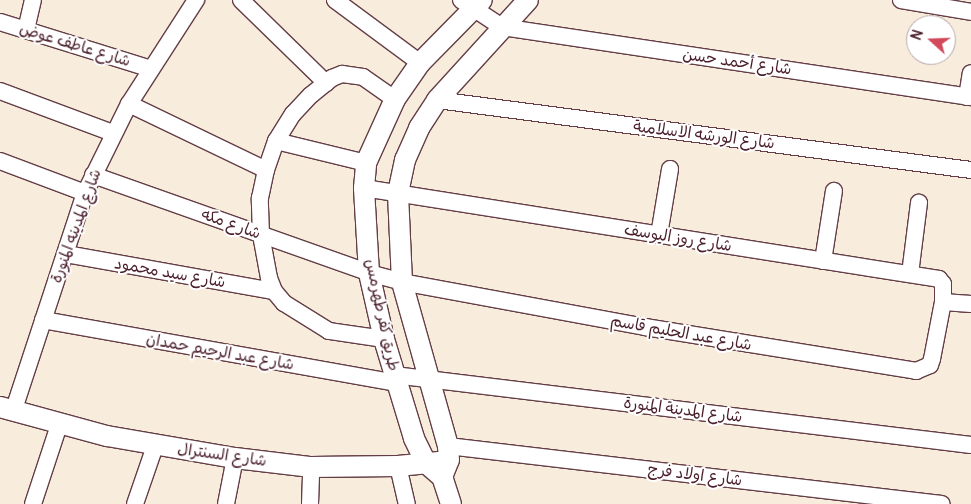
<!DOCTYPE html>
<meta charset="utf-8">
<style>
body{margin:0}
#map{position:relative;width:971px;height:504px;overflow:hidden;background:#f8eddd;font-family:Pangolin,"Playpen Sans Arabic",sans-serif}
div>[style]{position:absolute}
.roads{filter:drop-shadow(1px 0 #643e46) drop-shadow(-1px 0 #643e46) drop-shadow(0 1px #643e46) drop-shadow(0 -1px #643e46)}
.minor>*{height:16px;margin:-8px;padding:0 8px;transform-origin:8px;border-radius:8px;background:#fff}
.tertiary>*{height:20px;margin:-10px;padding:0 10px;transform-origin:10px;border-radius:10px;background:#fff}
span{translate:-50% -50%;white-space:nowrap;text-align:center;line-height:1.15;-webkit-text-stroke:4px #fff;paint-order:stroke}
.street-label{font-size:16px;color:#4a1f2b}
.north{position:absolute;left:906px;top:15px;width:50px;height:50px;box-sizing:border-box;background:#fff;border:1px solid #b7a5aa;border-radius:50%;rotate:290deg;font-size:14px;font-weight:700;line-height:20px;text-align:center;color:#4a1f2b}
.north::after{content:'';display:block;margin:auto;width:18px;height:22px;background:#d1495b;clip-path:polygon(50% 0,100% 100%,50% 72%,0 100%)}
</style>
<div id="map">
<div class="roads">
<div class="minor">
<div style="left:241px;top:0;width:119px;rotate:44.3deg"></div>
<div style="left:335px;top:0;width:106px;rotate:36.5deg"></div>
<div style="left:461px;top:0;width:49px;rotate:33.4deg"></div>
<div style="left:502px;top:27px;width:474px;rotate:8.5deg"></div>
<div style="left:901px;top:0;width:71px;rotate:9.7deg"></div>
<div style="left:0;top:22px;width:158px;rotate:17.3deg"></div>
<div style="left:26px;top:30px;width:31px;rotate:-77deg"></div>
<div style="left:0;top:91px;width:121px;rotate:20.4deg"></div>
<div style="left:967px;top:97px;width:24px;rotate:-81deg"></div>
<div style="left:437px;top:100px;width:539px;rotate:7.47deg"></div>
<div style="left:129px;top:104px;width:152px;rotate:25.7deg"></div>
<div style="left:276px;top:141px;width:93px;rotate:13.7deg"></div>
<div style="left:0;top:161px;width:91px;rotate:20.6deg"></div>
<div style="left:93px;top:175px;width:293px;rotate:19.5deg"></div>
<div style="left:369px;top:273px;width:34px;rotate:15deg"></div>
<div style="left:402px;top:282px;width:247px;rotate:10.5deg"></div>
<div style="left:645px;top:327px;width:275px;rotate:9.2deg"></div>
<div style="left:916px;top:371px;width:15px;rotate:-23deg"></div>
<div style="left:930px;top:365px;width:6px;rotate:-72deg"></div>
<div style="left:932px;top:359px;width:58px;rotate:-79.1deg"></div>
<div style="left:364px;top:188px;width:582px;rotate:8.99deg"></div>
<div style="left:939px;top:279px;width:6px;rotate:51deg"></div>
<div style="left:943px;top:284px;width:18px;rotate:90deg"></div>
<div style="left:943px;top:302px;width:28px;rotate:4deg"></div>
<div style="left:659px;top:235px;width:67px;rotate:-80.5deg"></div>
<div style="left:66px;top:254px;width:211px;rotate:10.1deg"></div>
<div style="left:823px;top:261px;width:71px;rotate:-81.1deg"></div>
<div style="left:910px;top:274px;width:72px;rotate:-82.8deg"></div>
<div style="left:43px;top:320px;width:360px;rotate:10.1deg"></div>
<div style="left:384px;top:339px;width:56px;rotate:-171.7deg"></div>
<div style="left:329px;top:331px;width:53px;rotate:-148.1deg"></div>
<div style="left:284px;top:303px;width:16px;rotate:-130deg"></div>
<div style="left:274px;top:291px;width:14px;rotate:-111deg"></div>
<div style="left:269px;top:278px;width:44px;rotate:-100.5deg"></div>
<div style="left:261px;top:235px;width:37px;rotate:-92deg"></div>
<div style="left:260px;top:198px;width:29px;rotate:-78deg"></div>
<div style="left:266px;top:170px;width:31px;rotate:-71deg"></div>
<div style="left:276px;top:141px;width:32px;rotate:-58deg"></div>
<div style="left:293px;top:114px;width:26px;rotate:-47deg"></div>
<div style="left:311px;top:95px;width:27px;rotate:-39deg"></div>
<div style="left:332px;top:78px;width:11px;rotate:-22deg"></div>
<div style="left:342px;top:74px;width:21px;rotate:8deg"></div>
<div style="left:363px;top:77px;width:39px;rotate:35deg"></div>
<div style="left:394px;top:375px;width:581px;rotate:6.92deg"></div>
<div style="left:13px;top:412px;width:231px;rotate:-71.8deg"></div>
<div style="left:85px;top:193px;width:99px;rotate:-63.7deg"></div>
<div style="left:129px;top:104px;width:124px;rotate:-57.2deg"></div>
<div style="left:448px;top:446px;width:497px;rotate:6.7deg"></div>
<div style="left:398px;top:466px;width:39px;rotate:77deg"></div>
<div style="left:33px;top:504px;width:83px;rotate:-71.8deg"></div>
<div style="left:135px;top:504px;width:61px;rotate:-71deg"></div>
<div style="left:226px;top:504px;width:47px;rotate:-78.9deg"></div>
<div style="left:310px;top:504px;width:37px;rotate:-88deg"></div>
</div>
<div class="tertiary">
<div style="left:0;top:407px;width:111px;rotate:15.2deg"></div>
<div style="left:107px;top:436px;width:130px;rotate:9.8deg"></div>
<div style="left:235px;top:458px;width:77px;rotate:6.8deg"></div>
<div style="left:311px;top:467px;width:87px;rotate:-0.7deg"></div>
<div style="left:398px;top:466px;width:41px;rotate:-5.6deg"></div>
<div style="left:442px;top:477px;width:18px;rotate:-68deg"></div>
<div style="left:449px;top:460px;width:14px;rotate:-94deg"></div>
<div style="left:448px;top:446px;width:170px;rotate:-105.7deg"></div>
<div style="left:402px;top:282px;width:89px;rotate:-92.6deg"></div>
<div style="left:398px;top:193px;width:34px;rotate:-78deg"></div>
<div style="left:405px;top:160px;width:35px;rotate:-66deg"></div>
<div style="left:419px;top:128px;width:33px;rotate:-57deg"></div>
<div style="left:437px;top:100px;width:135px;rotate:-47.7deg"></div>
<div style="left:451px;top:504px;width:28px;rotate:-108deg"></div>
<div style="left:442px;top:477px;width:21px;rotate:-139deg"></div>
<div style="left:426px;top:463px;width:28px;rotate:-116deg"></div>
<div style="left:414px;top:438px;width:103px;rotate:-106.9deg"></div>
<div style="left:384px;top:339px;width:68px;rotate:-102.8deg"></div>
<div style="left:369px;top:273px;width:85px;rotate:-93.4deg"></div>
<div style="left:364px;top:188px;width:25px;rotate:-85deg"></div>
<div style="left:366px;top:163px;width:70px;rotate:-65.6deg"></div>
<div style="left:395px;top:99px;width:44px;rotate:-55.2deg"></div>
<div style="left:420px;top:63px;width:88px;rotate:-45.5deg"></div>
</div>
</div>
<div class="street-label">
<span style="left:75px;top:45px;rotate:17deg">شارع عاطف عوض</span>
<span style="left:737px;top:62px;rotate:8deg">شارع أحمد حسن</span>
<span style="left:704px;top:135px;rotate:7deg">شارع الورشه الاسلامية</span>
<span style="left:231px;top:224px;rotate:20deg">شارع مكه</span>
<span style="left:76px;top:226px;rotate:-70deg">شارع المدينه المنورة</span>
<span style="left:678px;top:238px;rotate:9deg">شارع روز اليوسف</span>
<span style="left:170px;top:273px;rotate:10deg">شارع سيد محمود</span>
<span style="left:382px;top:315px;rotate:78deg">طريق كفر طهرمس</span>
<span style="left:681px;top:333px;rotate:10deg">شارع عبد الحليم قاسم</span>
<span style="left:220px;top:352px;rotate:10deg">شارع عبد الرحيم حمدان</span>
<span style="left:683px;top:410px;rotate:7deg">شارع المدينة المنورة</span>
<span style="left:222px;top:455px;rotate:8deg">شارع السنترال</span>
<span style="left:695px;top:475px;rotate:7deg">شارع اولاد فرج</span>
</div>
<div class="north">N</div>
</div>
